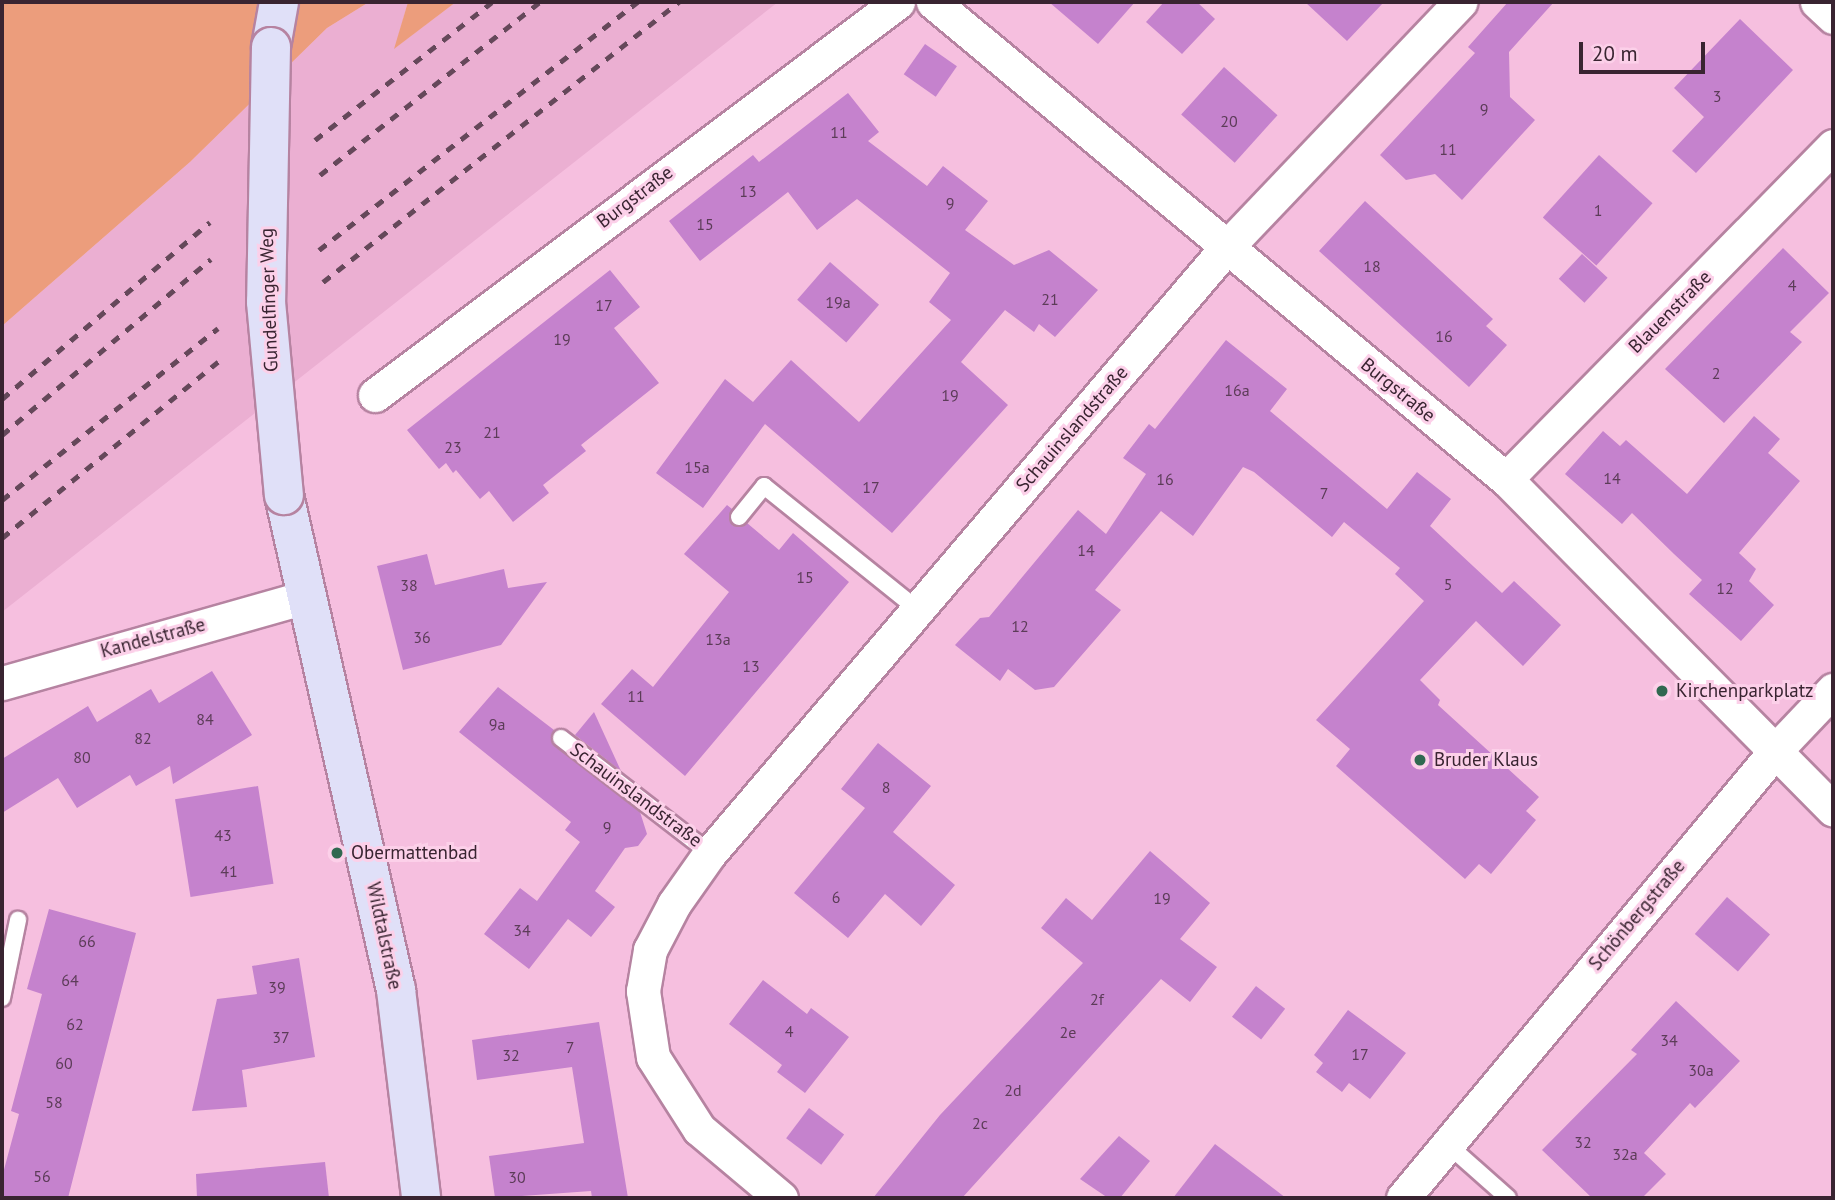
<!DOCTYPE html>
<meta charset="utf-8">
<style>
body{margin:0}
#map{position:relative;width:1835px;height:1200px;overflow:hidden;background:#f6bfdf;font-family:"PT Sans",sans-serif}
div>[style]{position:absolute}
.built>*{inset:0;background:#ebafd2}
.green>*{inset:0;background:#ec9d7c}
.building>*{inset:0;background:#c582cd;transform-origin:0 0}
.roads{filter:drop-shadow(2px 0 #b683a1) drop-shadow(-2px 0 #b683a1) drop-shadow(0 2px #b683a1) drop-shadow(0 -2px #b683a1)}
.lane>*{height:16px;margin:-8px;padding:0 8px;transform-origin:8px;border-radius:8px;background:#fff}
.street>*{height:33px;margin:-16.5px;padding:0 16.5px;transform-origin:16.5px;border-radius:16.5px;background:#fff}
.secondary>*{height:38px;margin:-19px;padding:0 19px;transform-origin:19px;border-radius:19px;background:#e0e0f8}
.rail>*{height:5px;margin-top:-2.5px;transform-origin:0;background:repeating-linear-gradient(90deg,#65485a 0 9px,transparent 0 18px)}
.bridges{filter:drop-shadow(2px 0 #b683a1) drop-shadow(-2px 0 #b683a1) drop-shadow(0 2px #b683a1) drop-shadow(0 -2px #b683a1)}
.secondary-bridge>*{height:38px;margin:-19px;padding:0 19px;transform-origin:19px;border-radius:19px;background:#e0e0f8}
.dots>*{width:19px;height:19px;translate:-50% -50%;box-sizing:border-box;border:4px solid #fcd0e9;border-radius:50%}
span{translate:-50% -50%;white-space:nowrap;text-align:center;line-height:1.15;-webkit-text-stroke:6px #fcd0e9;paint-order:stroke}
.number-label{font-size:16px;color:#5c3c58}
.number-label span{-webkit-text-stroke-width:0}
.street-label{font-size:19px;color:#392431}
.poi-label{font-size:19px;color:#392431}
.left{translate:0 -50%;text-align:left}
.frame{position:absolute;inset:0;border:4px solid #392431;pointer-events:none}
.scale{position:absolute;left:1579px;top:42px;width:126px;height:32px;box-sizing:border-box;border:4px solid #392431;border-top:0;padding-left:9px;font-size:21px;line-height:24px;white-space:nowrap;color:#392431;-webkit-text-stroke:5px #fcd0e9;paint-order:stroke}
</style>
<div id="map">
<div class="built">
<div style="clip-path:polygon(369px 2px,408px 2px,395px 48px,456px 2px,778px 2px,2px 612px,2px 326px,190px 162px,327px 28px)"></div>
</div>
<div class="green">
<div style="clip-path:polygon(2px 2px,369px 2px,327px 28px,190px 162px,2px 326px)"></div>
<div style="clip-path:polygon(408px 2px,456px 2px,394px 49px)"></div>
</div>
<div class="building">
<div style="clip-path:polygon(1049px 2px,1135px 2px,1098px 44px)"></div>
<div style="clip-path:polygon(1164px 2px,1197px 2px,1215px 19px,1182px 54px,1146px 22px)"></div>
<div style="clip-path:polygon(1305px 2px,1384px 2px,1347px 41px)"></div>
<div style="clip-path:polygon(1508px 2px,1554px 2px,1509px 52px,1510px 97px,1535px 120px,1462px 200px,1435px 174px,1406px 180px,1380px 155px,1475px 53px,1468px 47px)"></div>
<div style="clip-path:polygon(1740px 19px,1793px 70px,1696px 173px,1672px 151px,1704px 117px,1674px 88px)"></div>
<div style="left:925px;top:44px;width:39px;height:37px;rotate:35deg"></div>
<div style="left:1224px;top:67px;width:72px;height:64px;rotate:42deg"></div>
<div style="clip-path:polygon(848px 93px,879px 132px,868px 141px,927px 186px,943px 166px,988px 201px,965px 230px,1014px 265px,1049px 250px,1098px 290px,1055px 337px,1039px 324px,1034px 332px,1005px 310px,961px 362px,1008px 405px,892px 533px,765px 424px,703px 508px,656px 473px,725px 379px,753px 402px,791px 360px,859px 422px,951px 320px,929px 302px,950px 273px,857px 199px,817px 230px,788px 192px,700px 261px,669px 221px,753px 155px,759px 162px)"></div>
<div style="left:1599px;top:155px;width:72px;height:84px;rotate:42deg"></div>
<div style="clip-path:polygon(1365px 201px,1493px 319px,1486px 326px,1507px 345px,1469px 387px,1319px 251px)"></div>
<div style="clip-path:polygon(1783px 248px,1829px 293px,1790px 332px,1802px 342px,1724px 423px,1665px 369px)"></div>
<div style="left:1582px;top:254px;width:35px;height:34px;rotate:43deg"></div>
<div style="left:830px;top:262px;width:65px;height:50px;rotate:41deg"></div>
<div style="clip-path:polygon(610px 270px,640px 307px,614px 328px,659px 383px,581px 445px,586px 451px,543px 485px,549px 493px,513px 522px,489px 491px,480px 499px,456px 470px,453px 473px,446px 463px,439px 469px,407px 430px)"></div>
<div style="clip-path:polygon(1226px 340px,1287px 389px,1270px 411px,1387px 509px,1417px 472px,1451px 499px,1430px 526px,1502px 593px,1514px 581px,1561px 625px,1523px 666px,1476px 621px,1420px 680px,1440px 700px,1438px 705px,1539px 797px,1526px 811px,1536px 820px,1491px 874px,1479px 864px,1465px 879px,1336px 766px,1350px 749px,1316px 720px,1424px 601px,1395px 574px,1400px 568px,1344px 522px,1332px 537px,1254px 472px,1243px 467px,1193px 536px,1161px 511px,1095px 590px,1121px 610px,1054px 687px,1035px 690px,1008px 669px,1000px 681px,955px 645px,980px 618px,989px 617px,1078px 510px,1106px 534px,1146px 474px,1123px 458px,1149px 424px,1155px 429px)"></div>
<div style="clip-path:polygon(1754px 416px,1780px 439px,1768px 453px,1800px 481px,1739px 553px,1756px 569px,1749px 581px,1774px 605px,1741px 641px,1689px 594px,1702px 580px,1674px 554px,1632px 513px,1622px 524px,1565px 474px,1603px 431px,1620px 446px,1626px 440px,1687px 494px)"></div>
<div style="clip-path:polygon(727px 505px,732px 509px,729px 516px,733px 526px,747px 523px,779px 550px,793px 533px,849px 582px,685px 776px,601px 704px,632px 669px,653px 687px,729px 592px,684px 554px)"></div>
<div style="clip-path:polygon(427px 554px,435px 585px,504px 569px,508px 588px,547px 582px,501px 645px,403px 670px,377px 566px)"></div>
<div style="clip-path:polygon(212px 671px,252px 735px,173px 784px,170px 766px,136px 786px,130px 775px,77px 808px,58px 778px,2px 813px,2px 759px,88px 706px,97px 722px,151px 689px,159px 703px)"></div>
<div style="clip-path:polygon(498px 687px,554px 730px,551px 737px,555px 746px,640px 812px,647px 834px,638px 846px,625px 848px,595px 891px,615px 907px,591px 937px,568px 919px,529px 969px,484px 934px,520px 888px,537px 901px,580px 842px,565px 830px,571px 822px,459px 732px)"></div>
<div style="clip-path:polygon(594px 712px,621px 771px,575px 735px)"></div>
<div style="clip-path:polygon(878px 743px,931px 786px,893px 832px,955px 885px,921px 926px,885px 894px,848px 938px,794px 893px,865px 808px,841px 789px)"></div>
<div style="left:258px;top:786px;width:99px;height:84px;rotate:81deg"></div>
<div style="clip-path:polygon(1150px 851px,1210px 903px,1180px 939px,1217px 967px,1190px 1002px,1161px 979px,962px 1198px,873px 1198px,940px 1115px,1083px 963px,1041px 928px,1066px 898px,1092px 920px)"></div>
<div style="left:1727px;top:897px;width:57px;height:49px;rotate:41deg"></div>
<div style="clip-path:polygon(49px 909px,136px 933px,68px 1198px,2px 1198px,2px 1177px,19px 1114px,11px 1111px,42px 994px,27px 989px)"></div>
<div style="clip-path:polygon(299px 958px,315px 1057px,242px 1070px,247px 1107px,192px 1111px,217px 999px,257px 994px,252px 966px)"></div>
<div style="clip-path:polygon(763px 980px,807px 1014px,811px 1008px,849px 1037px,805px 1093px,777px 1072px,782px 1065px,729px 1024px)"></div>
<div style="left:1256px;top:986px;width:37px;height:39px;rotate:38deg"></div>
<div style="clip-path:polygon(1676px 1001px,1740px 1061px,1695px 1108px,1690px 1103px,1644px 1153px,1666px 1174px,1642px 1198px,1592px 1198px,1542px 1150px,1637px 1054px,1631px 1050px)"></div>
<div style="clip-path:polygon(1348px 1010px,1406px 1053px,1370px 1099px,1349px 1083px,1342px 1092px,1316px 1072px,1323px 1063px,1314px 1055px)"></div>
<div style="clip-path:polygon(599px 1022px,628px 1198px,592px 1198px,591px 1191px,495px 1198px,489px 1156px,584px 1143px,572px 1067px,477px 1080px,472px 1040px)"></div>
<div style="left:809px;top:1108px;width:44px;height:38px;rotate:37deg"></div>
<div style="clip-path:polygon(1119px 1136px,1150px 1161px,1120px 1198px,1108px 1198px,1080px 1179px)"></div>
<div style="clip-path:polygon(1215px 1144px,1286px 1198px,1173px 1198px)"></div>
<div style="clip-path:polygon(325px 1162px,329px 1198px,197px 1198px,196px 1174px)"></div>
</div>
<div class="roads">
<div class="lane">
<div style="left:739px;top:517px;width:40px;rotate:-51deg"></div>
<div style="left:764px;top:486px;width:196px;rotate:38.8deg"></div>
<div style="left:561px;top:738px;width:188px;rotate:37.7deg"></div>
<div style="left:2px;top:998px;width:80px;rotate:-78.4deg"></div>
<div style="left:1445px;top:1142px;width:84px;rotate:41.6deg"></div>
</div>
<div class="street">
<div style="left:933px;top:2px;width:746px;rotate:39.78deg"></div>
<div style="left:1506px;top:479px;width:465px;rotate:45.3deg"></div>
<div style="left:1817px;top:2px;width:22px;rotate:43deg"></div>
<div style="left:375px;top:395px;width:654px;rotate:-36.92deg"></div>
<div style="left:1506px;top:479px;width:467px;rotate:-45.5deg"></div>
<div style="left:2px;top:683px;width:315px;rotate:-15.8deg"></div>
<div style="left:781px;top:1198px;width:107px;rotate:-139.9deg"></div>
<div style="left:699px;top:1129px;width:85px;rotate:-122.6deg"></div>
<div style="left:653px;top:1057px;width:67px;rotate:-98.6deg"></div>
<div style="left:643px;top:991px;width:42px;rotate:-80.3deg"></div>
<div style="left:650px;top:950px;width:52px;rotate:-62.4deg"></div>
<div style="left:674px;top:904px;width:62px;rotate:-54.8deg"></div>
<div style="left:710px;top:853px;width:795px;rotate:-49.54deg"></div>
<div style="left:1226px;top:248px;width:340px;rotate:-46.4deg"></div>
<div style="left:1403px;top:1198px;width:583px;rotate:-50.22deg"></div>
<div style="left:1776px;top:750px;width:83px;rotate:-46.5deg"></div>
</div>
<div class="secondary">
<div style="left:271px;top:47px;width:46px;rotate:-79.9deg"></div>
<div style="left:284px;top:495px;width:508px;rotate:77.25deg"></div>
<div style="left:396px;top:990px;width:209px;rotate:83.1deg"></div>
</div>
</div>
<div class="rail">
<div style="left:315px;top:140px;width:224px;rotate:-37.9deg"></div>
<div style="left:320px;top:175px;width:280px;rotate:-38.2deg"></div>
<div style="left:319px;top:250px;width:404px;rotate:-37.9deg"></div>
<div style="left:323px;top:282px;width:453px;rotate:-38.2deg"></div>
<div style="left:2px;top:399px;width:273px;rotate:-40.4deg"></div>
<div style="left:2px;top:435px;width:273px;rotate:-40.1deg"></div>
<div style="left:2px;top:500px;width:276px;rotate:-38.5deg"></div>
<div style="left:2px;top:538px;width:279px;rotate:-39.2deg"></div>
</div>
<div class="bridges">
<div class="secondary-bridge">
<div style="left:271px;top:47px;width:255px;rotate:91.1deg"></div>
<div style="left:266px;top:302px;width:194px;rotate:84.7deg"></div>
</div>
</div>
<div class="dots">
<div style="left:1662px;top:691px;background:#306850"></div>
<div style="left:1420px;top:760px;background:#306850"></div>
<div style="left:337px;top:853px;background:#306850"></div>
</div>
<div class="number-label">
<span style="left:1717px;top:96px">3</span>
<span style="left:1484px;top:109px">9</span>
<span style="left:1229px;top:121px">20</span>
<span style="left:839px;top:132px">11</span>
<span style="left:1448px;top:149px">11</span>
<span style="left:748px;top:191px">13</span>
<span style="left:950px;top:203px">9</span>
<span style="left:1598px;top:210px">1</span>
<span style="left:705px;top:224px">15</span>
<span style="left:1372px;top:266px">18</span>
<span style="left:1792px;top:285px">4</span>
<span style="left:1050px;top:299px">21</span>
<span style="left:838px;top:302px">19a</span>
<span style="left:604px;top:305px">17</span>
<span style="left:1444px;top:336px">16</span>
<span style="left:562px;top:339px">19</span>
<span style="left:1716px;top:373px">2</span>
<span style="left:1237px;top:390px">16a</span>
<span style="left:950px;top:395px">19</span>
<span style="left:492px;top:432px">21</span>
<span style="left:453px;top:447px">23</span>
<span style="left:697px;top:467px">15a</span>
<span style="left:1612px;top:478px">14</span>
<span style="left:1165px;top:479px">16</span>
<span style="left:871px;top:487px">17</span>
<span style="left:1324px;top:493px">7</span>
<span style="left:1086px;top:550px">14</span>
<span style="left:805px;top:577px">15</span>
<span style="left:1448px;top:584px">5</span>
<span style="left:409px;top:585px">38</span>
<span style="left:1725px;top:588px">12</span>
<span style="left:1020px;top:626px">12</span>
<span style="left:422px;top:637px">36</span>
<span style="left:718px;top:639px">13a</span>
<span style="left:751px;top:666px">13</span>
<span style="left:636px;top:696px">11</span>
<span style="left:205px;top:719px">84</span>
<span style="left:497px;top:724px">9a</span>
<span style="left:143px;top:738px">82</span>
<span style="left:82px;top:757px">80</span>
<span style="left:886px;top:787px">8</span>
<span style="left:607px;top:827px">9</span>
<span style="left:223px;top:835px">43</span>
<span style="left:229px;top:871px">41</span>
<span style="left:836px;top:897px">6</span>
<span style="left:1162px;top:898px">19</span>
<span style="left:522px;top:930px">34</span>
<span style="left:87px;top:941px">66</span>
<span style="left:70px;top:980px">64</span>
<span style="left:277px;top:987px">39</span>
<span style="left:1097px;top:999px">2f</span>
<span style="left:75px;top:1024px">62</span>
<span style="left:789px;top:1031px">4</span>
<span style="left:1068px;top:1032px">2e</span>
<span style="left:281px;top:1037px">37</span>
<span style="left:1669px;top:1040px">34</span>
<span style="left:570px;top:1047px">7</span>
<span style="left:1360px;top:1054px">17</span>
<span style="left:511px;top:1055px">32</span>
<span style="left:64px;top:1063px">60</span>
<span style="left:1701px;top:1070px">30a</span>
<span style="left:1013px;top:1090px">2d</span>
<span style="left:54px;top:1102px">58</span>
<span style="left:980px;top:1123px">2c</span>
<span style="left:1583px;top:1142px">32</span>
<span style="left:1625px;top:1154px">32a</span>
<span style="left:42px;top:1176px">56</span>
<span style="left:517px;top:1177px">30</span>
</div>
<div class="street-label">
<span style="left:635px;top:197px;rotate:-37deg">Burgstraße</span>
<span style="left:269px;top:300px;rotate:-92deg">Gundelfinger Weg</span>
<span style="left:1670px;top:312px;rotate:-45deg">Blauenstraße</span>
<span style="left:1398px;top:390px;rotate:39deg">Burgstraße</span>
<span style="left:1072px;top:429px;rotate:-49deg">Schauinslandstraße</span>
<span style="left:153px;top:638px;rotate:-15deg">Kandelstraße</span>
<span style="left:636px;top:795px;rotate:37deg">Schauinslandstraße</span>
<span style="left:1637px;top:915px;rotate:-50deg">Schönbergstraße</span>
<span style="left:384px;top:936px;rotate:78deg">Wildtalstraße</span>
</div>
<div class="poi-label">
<span class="left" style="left:1676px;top:691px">Kirchenparkplatz</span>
<span class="left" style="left:1434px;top:760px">Bruder Klaus</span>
<span class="left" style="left:351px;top:853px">Obermattenbad</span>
</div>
<div class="frame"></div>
<div class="scale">20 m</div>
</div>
